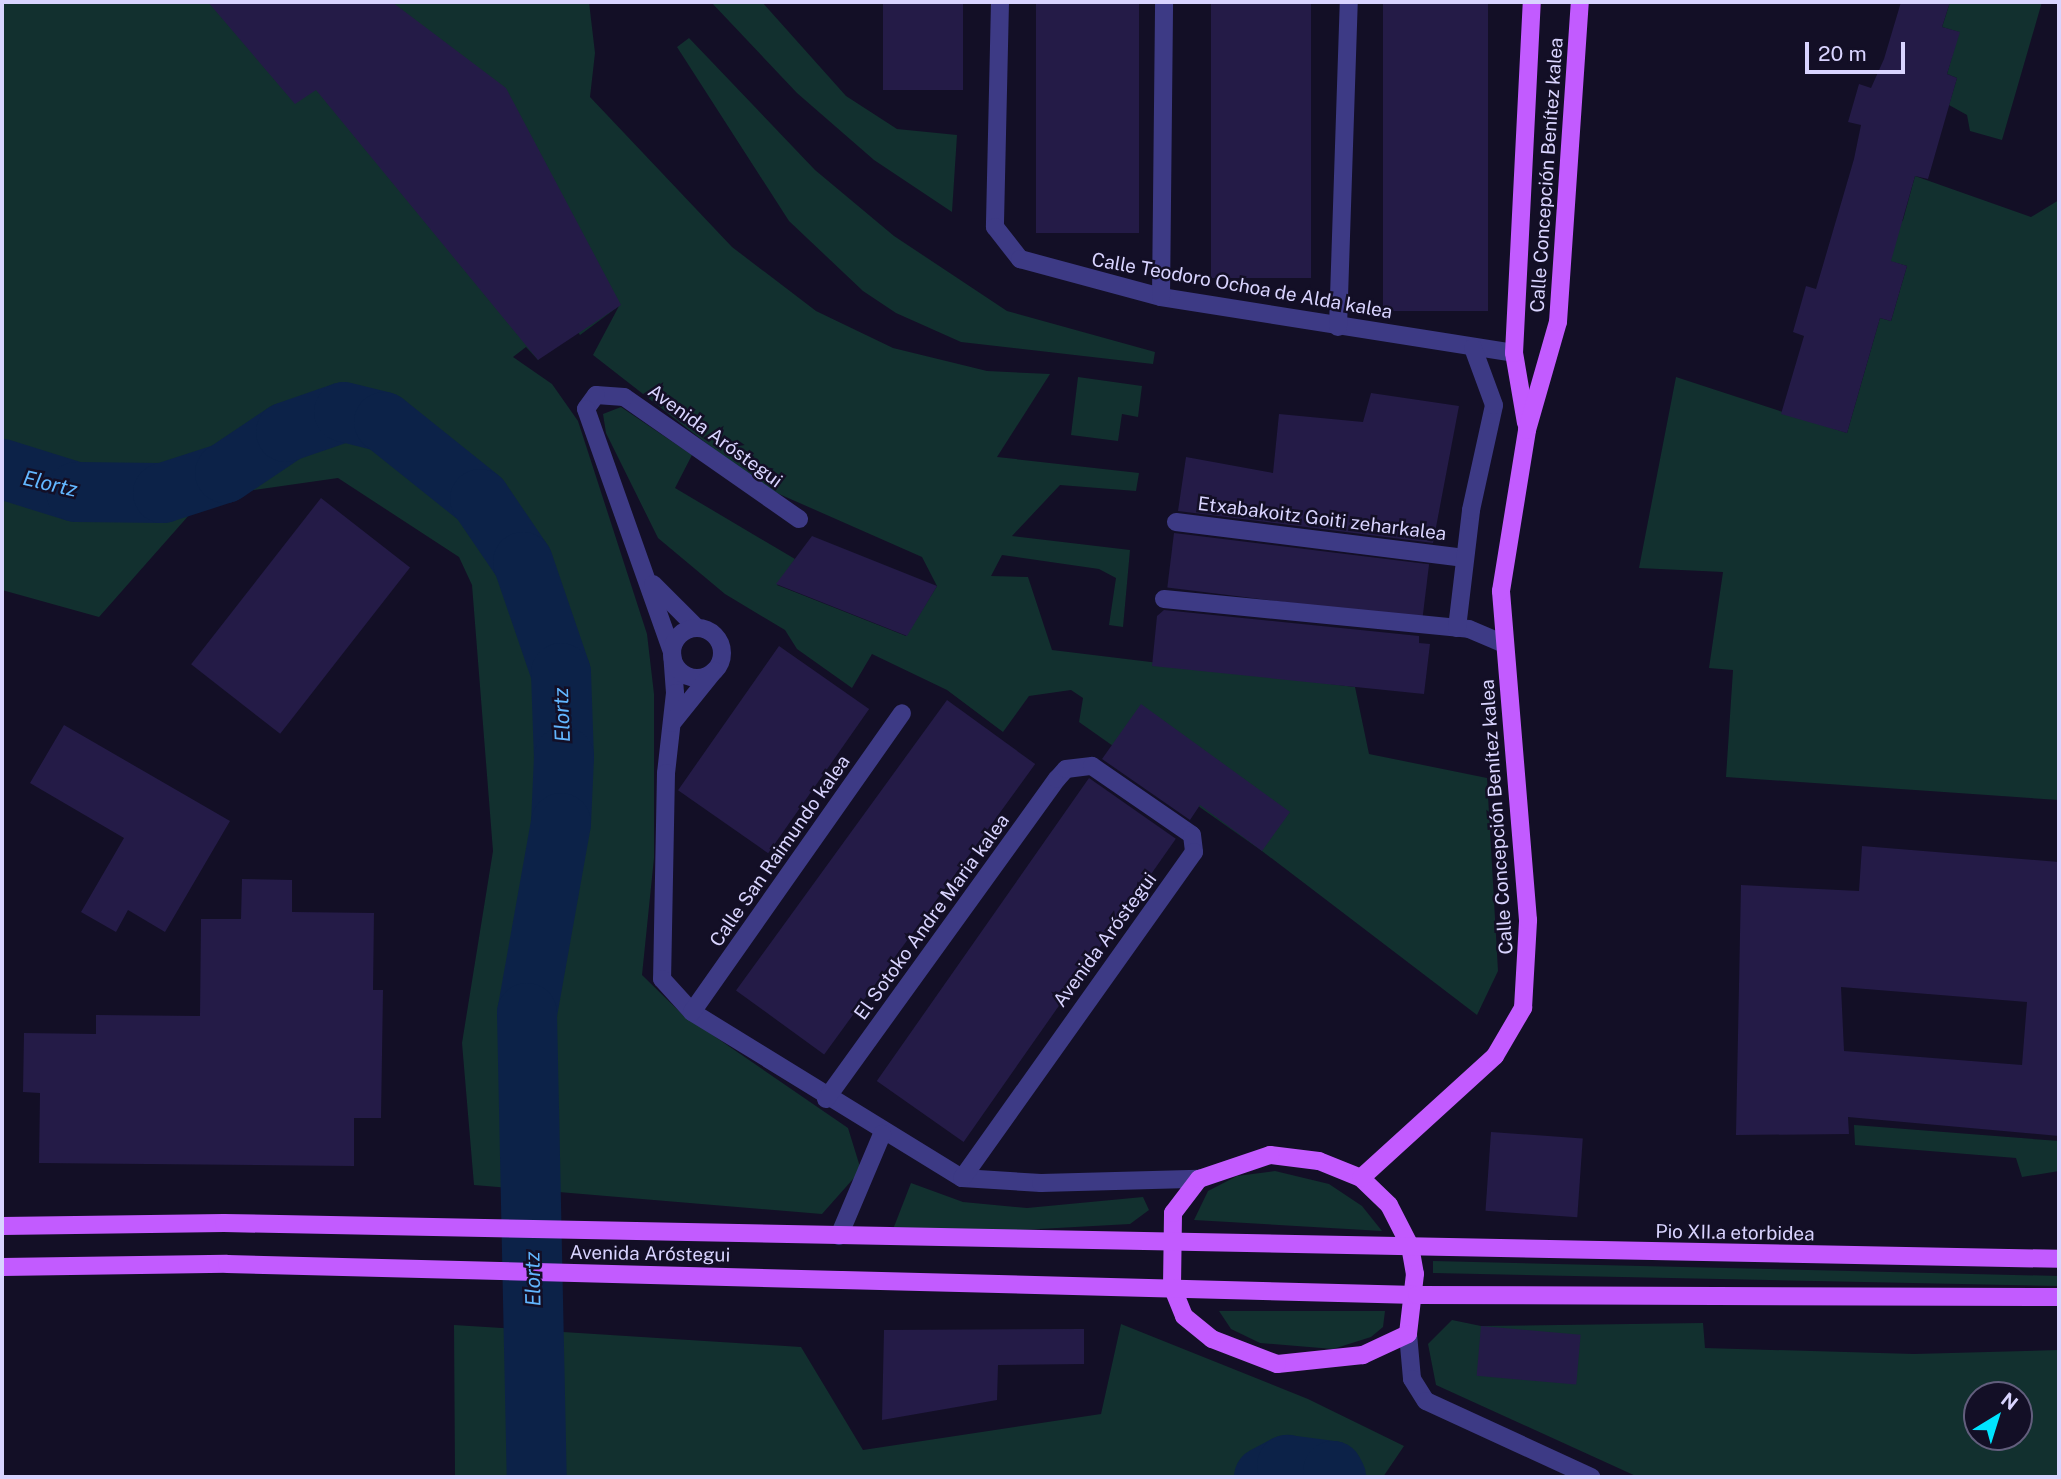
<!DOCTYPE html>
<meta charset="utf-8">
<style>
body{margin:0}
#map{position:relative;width:2061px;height:1479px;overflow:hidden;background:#130f26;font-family:"Public Sans",sans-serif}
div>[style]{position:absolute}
.green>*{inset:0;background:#12302f}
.river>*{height:60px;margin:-30px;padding:0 30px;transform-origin:30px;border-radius:30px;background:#0c2248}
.building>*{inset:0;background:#241b47;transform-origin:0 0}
.minor>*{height:18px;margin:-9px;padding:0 9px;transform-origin:9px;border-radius:9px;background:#3d3a85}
.minor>.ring{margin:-9px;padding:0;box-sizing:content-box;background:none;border:18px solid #3d3a85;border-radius:50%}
.major>*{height:18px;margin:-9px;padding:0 9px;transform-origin:9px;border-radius:9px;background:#c25bff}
span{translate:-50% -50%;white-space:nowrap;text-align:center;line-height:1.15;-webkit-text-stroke:5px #130f26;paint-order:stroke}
.street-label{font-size:19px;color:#d9d4ff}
.water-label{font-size:21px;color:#62b6ff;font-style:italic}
.frame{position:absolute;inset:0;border:4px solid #d9d4ff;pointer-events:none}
.north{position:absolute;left:1963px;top:1381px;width:70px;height:70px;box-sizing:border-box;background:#130f26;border:2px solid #625e7d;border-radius:50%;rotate:38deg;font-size:19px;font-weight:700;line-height:28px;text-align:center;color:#d9d4ff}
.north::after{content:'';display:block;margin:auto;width:24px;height:32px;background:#00e5ff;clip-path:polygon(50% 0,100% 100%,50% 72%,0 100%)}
.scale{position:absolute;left:1805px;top:42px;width:100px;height:32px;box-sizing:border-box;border:4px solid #d9d4ff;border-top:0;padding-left:9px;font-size:21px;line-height:24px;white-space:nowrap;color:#d9d4ff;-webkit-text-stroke:5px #130f26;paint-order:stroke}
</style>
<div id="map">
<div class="green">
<div style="clip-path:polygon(2px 2px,589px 2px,595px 53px,590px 97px,732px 247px,816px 311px,893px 348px,987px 371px,1050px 374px,997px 457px,1139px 473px,1136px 491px,1060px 485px,1012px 536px,1130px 550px,1123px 627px,1109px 625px,1116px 578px,1099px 569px,1002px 555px,991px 576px,1028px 577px,1052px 650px,1355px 687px,1369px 754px,1487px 778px,1498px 971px,1477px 1015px,1262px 851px,1079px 722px,1083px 698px,1071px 690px,1029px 696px,1003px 732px,947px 690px,872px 654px,852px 688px,797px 649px,785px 630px,725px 594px,658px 538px,606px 433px,603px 414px,621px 407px,692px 455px,675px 488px,795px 559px,777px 585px,906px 636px,937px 586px,922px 557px,761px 486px,593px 355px,619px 306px,580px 335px,572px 324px,538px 360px,526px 347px,513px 357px,552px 384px,578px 421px,647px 634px,654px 694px,654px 858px,642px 975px,682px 1014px,848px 1128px,861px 1170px,822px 1214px,474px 1185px,462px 1043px,493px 851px,472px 585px,459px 557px,338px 478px,205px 497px,99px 617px,2px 590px)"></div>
<div style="clip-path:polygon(711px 2px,762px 2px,846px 96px,897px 129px,957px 135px,952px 212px,874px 160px,797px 93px)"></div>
<div style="clip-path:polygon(1950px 2px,2042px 2px,2002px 140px,1970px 131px,1967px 115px,1949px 105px,1957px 78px,1947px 74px,1959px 32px,1942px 27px)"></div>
<div style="clip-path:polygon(689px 38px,815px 170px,894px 236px,1007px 311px,1155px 352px,1153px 364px,961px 342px,896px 313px,863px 291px,789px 221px,677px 47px)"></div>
<div style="clip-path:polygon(1915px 176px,2031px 217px,2059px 200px,2059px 800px,1726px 777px,1733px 670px,1709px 668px,1723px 572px,1639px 568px,1676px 377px,1847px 433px,1880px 318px,1891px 321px,1907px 266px,1875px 257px,1903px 220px)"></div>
<div style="clip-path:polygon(1078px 377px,1142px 386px,1138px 417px,1122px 414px,1118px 441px,1071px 435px)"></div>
<div style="clip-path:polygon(1854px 1125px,2059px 1141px,2059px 1171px,2022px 1177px,2016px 1158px,1855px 1145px)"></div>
<div style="clip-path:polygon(1275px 1171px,1329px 1184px,1362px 1206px,1382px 1231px,1194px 1220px,1208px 1191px,1237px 1176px)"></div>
<div style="clip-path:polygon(911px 1183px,963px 1202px,1027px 1208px,1143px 1197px,1149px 1210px,1130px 1224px,890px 1237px)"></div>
<div style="clip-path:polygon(1433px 1261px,2059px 1276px,2059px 1286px,1433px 1273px)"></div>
<div style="clip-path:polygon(1219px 1311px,1385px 1311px,1383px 1327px,1371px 1337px,1333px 1349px,1260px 1343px,1231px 1329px)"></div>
<div style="clip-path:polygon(evenodd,1452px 1320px,1481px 1326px,1703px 1323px,1705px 1348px,1914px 1354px,2059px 1350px,2059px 1477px,1638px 1477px,1436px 1385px,1428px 1344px,1452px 1320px,1977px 1395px,2019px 1395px,2019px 1437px,1977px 1437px,1977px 1395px)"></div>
<div style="clip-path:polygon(1121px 1324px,1308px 1399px,1404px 1446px,1383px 1477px,455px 1477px,454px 1325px,801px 1347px,863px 1450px,1101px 1414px)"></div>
</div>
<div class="river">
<div style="left:2px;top:469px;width:77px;rotate:17.3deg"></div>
<div style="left:76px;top:492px;width:87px;rotate:0.7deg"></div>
<div style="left:163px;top:493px;width:65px;rotate:-17.9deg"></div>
<div style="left:225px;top:473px;width:73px;rotate:-33.9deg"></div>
<div style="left:286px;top:432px;width:61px;rotate:-19deg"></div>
<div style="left:344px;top:412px;width:41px;rotate:14deg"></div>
<div style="left:384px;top:422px;width:123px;rotate:38.7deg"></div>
<div style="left:480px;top:499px;width:76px;rotate:55.7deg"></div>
<div style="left:523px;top:562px;width:117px;rotate:71.1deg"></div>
<div style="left:561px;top:673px;width:84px;rotate:88deg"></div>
<div style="left:564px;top:757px;width:66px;rotate:92.6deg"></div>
<div style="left:561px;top:823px;width:193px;rotate:100.1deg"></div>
<div style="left:527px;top:1013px;width:464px;rotate:88.8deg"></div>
<div style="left:1264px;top:1477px;width:26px;rotate:-28deg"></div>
<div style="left:1287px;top:1465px;width:46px;rotate:7.4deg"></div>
<div style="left:1333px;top:1471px;width:7px;rotate:63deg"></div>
</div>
<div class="building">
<div style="clip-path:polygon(208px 2px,392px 2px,506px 88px,621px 305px,538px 360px,316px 90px,295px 104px)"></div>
<div style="left:883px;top:2px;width:80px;height:88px"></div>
<div style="left:1036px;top:2px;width:103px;height:231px"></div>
<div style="left:1211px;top:2px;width:100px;height:276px"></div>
<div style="left:1383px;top:2px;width:105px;height:309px"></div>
<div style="clip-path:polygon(1901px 2px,1950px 2px,1942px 27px,1960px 32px,1947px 74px,1957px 78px,1928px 179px,1915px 176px,1891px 261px,1907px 266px,1891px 321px,1880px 318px,1847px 433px,1781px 414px,1804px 336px,1793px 332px,1806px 286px,1816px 289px,1854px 159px,1861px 125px,1848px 122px,1859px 84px,1871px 88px,1884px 59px)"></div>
<div style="clip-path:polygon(1371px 393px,1459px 406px,1433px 543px,1178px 511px,1186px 457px,1273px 473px,1279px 414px,1363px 422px)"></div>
<div style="left:321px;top:498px;width:113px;height:211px;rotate:38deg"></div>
<div style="left:1174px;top:533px;width:257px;height:55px;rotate:7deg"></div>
<div style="clip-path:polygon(812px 536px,937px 586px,907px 636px,776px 584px)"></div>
<div style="clip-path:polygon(1164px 610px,1419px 636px,1419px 643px,1430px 644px,1424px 694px,1152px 666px,1157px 616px)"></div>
<div style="left:779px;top:646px;width:110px;height:176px;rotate:35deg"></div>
<div style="left:947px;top:700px;width:109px;height:359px;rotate:36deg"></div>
<div style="clip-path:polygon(1141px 704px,1290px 812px,1262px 851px,1200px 805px,1190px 820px,1102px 759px)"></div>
<div style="clip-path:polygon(64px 725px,230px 821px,165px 932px,128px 910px,116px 932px,81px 912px,124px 838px,30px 783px)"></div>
<div style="left:1089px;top:778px;width:106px;height:370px;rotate:35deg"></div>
<div style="clip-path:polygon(evenodd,1862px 846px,2059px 862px,2059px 1136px,1848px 1117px,1849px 1134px,1736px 1135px,1741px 885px,1859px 891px,1862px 846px,1841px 987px,2027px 1002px,2022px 1065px,1844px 1051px,1841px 987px)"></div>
<div style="clip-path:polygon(242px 879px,292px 880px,292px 912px,374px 913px,373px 990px,383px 990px,381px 1118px,354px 1118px,354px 1166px,39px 1163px,40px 1093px,23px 1092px,24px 1033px,96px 1034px,96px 1015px,200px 1016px,201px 919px,241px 919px)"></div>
<div style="left:1491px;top:1132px;width:92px;height:79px;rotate:4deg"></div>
<div style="left:1481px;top:1326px;width:100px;height:50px;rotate:5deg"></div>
<div style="clip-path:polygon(1084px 1329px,1084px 1364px,998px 1365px,997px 1400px,882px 1420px,884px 1330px)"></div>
</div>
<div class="minor">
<div style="left:1000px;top:2px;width:225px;rotate:91.3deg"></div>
<div style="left:995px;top:227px;width:41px;rotate:52deg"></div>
<div style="left:1020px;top:259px;width:146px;rotate:15.1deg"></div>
<div style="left:1161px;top:297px;width:357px;rotate:9deg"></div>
<div style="left:1161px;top:297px;width:295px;rotate:-89.4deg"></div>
<div style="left:1338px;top:327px;width:325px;rotate:-88.1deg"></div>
<div style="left:799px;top:519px;width:213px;rotate:-145.1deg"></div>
<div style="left:624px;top:397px;width:28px;rotate:-176deg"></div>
<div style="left:596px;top:395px;width:17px;rotate:126deg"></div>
<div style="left:586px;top:409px;width:258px;rotate:70.5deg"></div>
<div style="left:672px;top:652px;width:41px;rotate:85.8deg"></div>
<div style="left:675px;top:693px;width:81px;rotate:96.4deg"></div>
<div style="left:666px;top:773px;width:206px;rotate:91.1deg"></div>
<div style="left:662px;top:979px;width:45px;rotate:47.7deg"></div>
<div style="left:692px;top:1012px;width:317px;rotate:31.6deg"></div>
<div style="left:962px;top:1178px;width:79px;rotate:3.6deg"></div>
<div style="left:1041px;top:1183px;width:158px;rotate:-1.5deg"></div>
<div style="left:1176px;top:522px;width:289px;rotate:7.1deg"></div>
<div style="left:653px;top:584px;width:62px;rotate:45deg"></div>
<div style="left:1164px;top:599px;width:306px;rotate:5.6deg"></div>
<div style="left:1469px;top:629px;width:39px;rotate:23deg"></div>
<div style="left:1457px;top:628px;width:119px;rotate:-83.2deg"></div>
<div style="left:1471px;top:510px;width:107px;rotate:-77.6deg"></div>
<div style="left:1494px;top:405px;width:61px;rotate:-110.2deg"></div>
<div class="ring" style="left:672px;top:628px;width:32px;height:32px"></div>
<div style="left:672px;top:723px;width:67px;rotate:-51.1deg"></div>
<div style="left:692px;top:1012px;width:365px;rotate:-54.9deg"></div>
<div style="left:826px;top:1099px;width:395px;rotate:-54.2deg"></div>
<div style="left:1057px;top:779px;width:13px;rotate:-48deg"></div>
<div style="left:1066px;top:769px;width:26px;rotate:-7deg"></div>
<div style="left:1092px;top:766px;width:121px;rotate:34.6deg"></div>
<div style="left:1192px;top:835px;width:17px;rotate:83deg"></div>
<div style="left:1194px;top:852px;width:400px;rotate:125.4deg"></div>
<div style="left:839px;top:1236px;width:111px;rotate:-67.1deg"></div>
<div style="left:1408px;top:1334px;width:45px;rotate:84.9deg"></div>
<div style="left:1412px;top:1379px;width:26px;rotate:58deg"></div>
<div style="left:1426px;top:1401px;width:182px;rotate:24.7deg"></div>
</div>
<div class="major">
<div style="left:1526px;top:423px;width:71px;rotate:-99.7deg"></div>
<div style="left:1514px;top:353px;width:351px;rotate:-87.1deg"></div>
<div style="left:1270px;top:1155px;width:49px;rotate:7deg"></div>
<div style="left:1319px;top:1161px;width:45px;rotate:22deg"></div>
<div style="left:1361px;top:1178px;width:39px;rotate:44deg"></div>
<div style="left:1389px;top:1205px;width:46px;rotate:62.9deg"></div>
<div style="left:1410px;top:1246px;width:28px;rotate:80deg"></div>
<div style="left:1415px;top:1274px;width:60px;rotate:96.7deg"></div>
<div style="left:1408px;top:1334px;width:50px;rotate:155deg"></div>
<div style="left:1363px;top:1355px;width:86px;rotate:174deg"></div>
<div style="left:1277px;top:1364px;width:70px;rotate:-159deg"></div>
<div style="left:1212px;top:1339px;width:36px;rotate:-141deg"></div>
<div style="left:1184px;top:1316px;width:32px;rotate:-112deg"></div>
<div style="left:1172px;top:1286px;width:73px;rotate:-89.2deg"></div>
<div style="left:1173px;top:1213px;width:43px;rotate:-52.6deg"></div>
<div style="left:1199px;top:1179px;width:75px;rotate:-18.7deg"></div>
<div style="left:1361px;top:1178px;width:181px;rotate:-42.3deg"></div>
<div style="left:1495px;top:1056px;width:56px;rotate:-59.7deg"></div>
<div style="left:1523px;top:1008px;width:88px;rotate:-86.7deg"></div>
<div style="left:1528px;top:920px;width:330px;rotate:-94.7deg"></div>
<div style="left:1501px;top:591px;width:163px;rotate:-80.8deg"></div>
<div style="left:1527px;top:430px;width:112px;rotate:-74deg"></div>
<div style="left:1558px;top:322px;width:321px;rotate:-86.1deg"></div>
<div style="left:2px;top:1226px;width:222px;rotate:-0.8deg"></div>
<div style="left:224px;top:1223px;width:1835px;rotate:1.12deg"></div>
<div style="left:2px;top:1267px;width:225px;rotate:-0.8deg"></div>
<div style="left:227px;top:1264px;width:1190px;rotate:1.49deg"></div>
<div style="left:1417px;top:1295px;width:642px;rotate:0.18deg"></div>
</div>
<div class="street-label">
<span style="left:1547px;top:175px;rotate:-86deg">Calle Concepción Benítez kalea</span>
<span style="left:1242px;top:286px;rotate:10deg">Calle Teodoro Ochoa de Alda kalea</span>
<span style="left:715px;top:436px;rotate:36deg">Avenida Aróstegui</span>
<span style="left:1322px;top:519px;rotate:7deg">Etxabakoitz Goiti zeharkalea</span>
<span style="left:1497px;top:817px;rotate:-94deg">Calle Concepción Benítez kalea</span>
<span style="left:780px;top:851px;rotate:-55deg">Calle San Raimundo kalea</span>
<span style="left:932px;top:917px;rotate:-54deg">El Sotoko Andre Maria kalea</span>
<span style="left:1105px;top:940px;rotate:-54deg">Avenida Aróstegui</span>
<span style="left:1735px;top:1233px;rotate:1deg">Pio XII.a etorbidea</span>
<span style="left:650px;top:1254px;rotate:1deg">Avenida Aróstegui</span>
</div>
<div class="water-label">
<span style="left:50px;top:484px;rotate:13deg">Elortz</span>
<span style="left:562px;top:715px;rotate:-92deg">Elortz</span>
<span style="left:533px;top:1279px;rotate:-91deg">Elortz</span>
</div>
<div class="frame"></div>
<div class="north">N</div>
<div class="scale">20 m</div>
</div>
